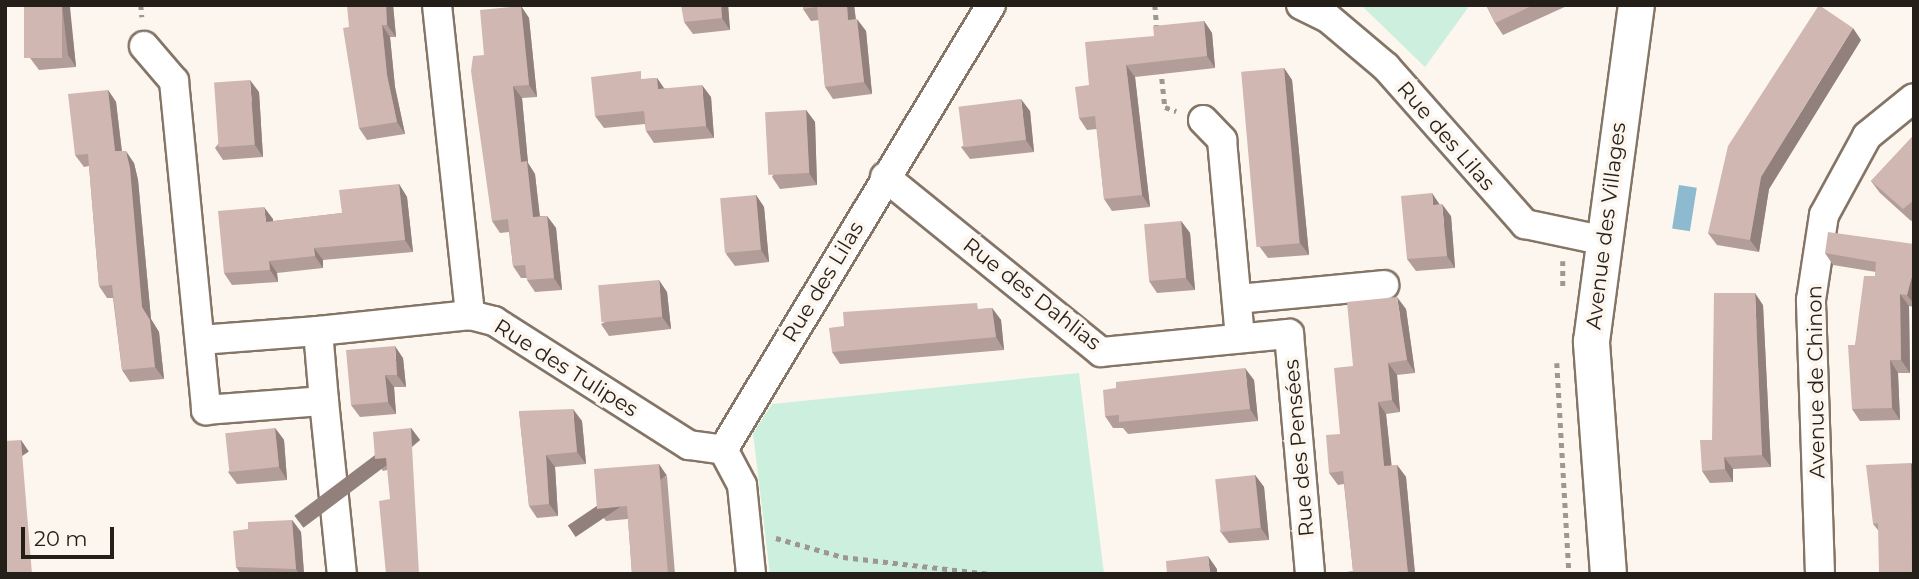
<!DOCTYPE html>
<meta charset="utf-8">
<style>
body{margin:0}
#map{position:relative;width:1919px;height:579px;overflow:hidden;background:#fdf6ef;font-family:Montserrat,sans-serif}
div>[style]{position:absolute}
.green>*{inset:0;background:#ccefde}
.water>*{inset:0;background:#8ebacf;transform-origin:0 0}
.path>*{height:4.5px;margin-top:-2.25px;transform-origin:0;background:repeating-linear-gradient(90deg,#9d9790 0 5px,transparent 0 10px)}
.roads{filter:drop-shadow(2px 0 #857566) drop-shadow(-2px 0 #857566) drop-shadow(0 2px #857566) drop-shadow(0 -2px #857566)}
.minor>*{height:28px;margin:-14px;padding:0 14px;transform-origin:14px;border-radius:14px;background:#fff}
.tertiary>*{height:35px;margin:-17.5px;padding:0 17.5px;transform-origin:17.5px;border-radius:17.5px;background:#fff}
.wall>*{inset:0;background:#b39d99}
.shaded-wall>*{inset:0;background:#92807d;transform-origin:0 0}
.building>*{inset:0;background:#d0b7b2;transform-origin:0 0}
span{translate:-50% -50%;white-space:nowrap;text-align:center;line-height:1.15;-webkit-text-stroke:7px #fdf6ef;paint-order:stroke}
.street-label{font-size:21px;color:#251f19}
.frame{position:absolute;inset:0;border:7px solid #251f19;pointer-events:none}
.scale{position:absolute;left:21px;top:527px;width:93px;height:32px;box-sizing:border-box;border:4px solid #251f19;border-top:0;padding-left:9px;font-size:21px;line-height:24px;white-space:nowrap;color:#251f19;-webkit-text-stroke:5px #fdf6ef;paint-order:stroke}
</style>
<div id="map">
<div class="green">
<div style="clip-path:polygon(1361px 5px,1470px 5px,1425px 67px)"></div>
<div style="clip-path:polygon(1079px 373px,1104px 574px,770px 574px,753px 433px,772px 404px)"></div>
</div>
<div class="water">
<div style="left:1679px;top:185px;width:18px;height:44px;rotate:9deg"></div>
</div>
<div class="path">
<div style="left:141px;top:5px;width:12px;rotate:85deg"></div>
<div style="left:1155px;top:5px;width:24px;rotate:85deg"></div>
<div style="left:1161px;top:69px;width:38px;rotate:84deg"></div>
<div style="left:1165px;top:107px;width:12px;rotate:20deg"></div>
<div style="left:1563px;top:261px;width:27px;rotate:90deg"></div>
<div style="left:1557px;top:363px;width:211px;rotate:86.7deg"></div>
<div style="left:776px;top:538px;width:70px;rotate:15.8deg"></div>
<div style="left:843px;top:557px;width:148px;rotate:6.6deg"></div>
</div>
<div class="roads">
<div class="minor">
<div style="left:437px;top:5px;width:312px;rotate:83.9deg"></div>
<div style="left:1301px;top:5px;width:30px;rotate:26deg"></div>
<div style="left:1328px;top:18px;width:76px;rotate:40.2deg"></div>
<div style="left:1386px;top:67px;width:210px;rotate:48.5deg"></div>
<div style="left:1525px;top:224px;width:78px;rotate:11.9deg"></div>
<div style="left:144px;top:46px;width:46px;rotate:49.4deg"></div>
<div style="left:174px;top:81px;width:331px;rotate:84.4deg"></div>
<div style="left:206px;top:410px;width:118px;rotate:-4.4deg"></div>
<div style="left:324px;top:401px;width:174px;rotate:84.1deg"></div>
<div style="left:1203px;top:120px;width:28px;rotate:46deg"></div>
<div style="left:1222px;top:140px;width:199px;rotate:84.8deg"></div>
<div style="left:885px;top:177px;width:278px;rotate:39deg"></div>
<div style="left:1101px;top:352px;width:189px;rotate:-5.5deg"></div>
<div style="left:1289px;top:334px;width:241px;rotate:85deg"></div>
<div style="left:1237px;top:299px;width:148px;rotate:-5.4deg"></div>
<div style="left:318px;top:331px;width:153px;rotate:-6deg"></div>
<div style="left:470px;top:315px;width:25px;rotate:14deg"></div>
<div style="left:494px;top:321px;width:231px;rotate:32.5deg"></div>
<div style="left:689px;top:445px;width:34px;rotate:8deg"></div>
<div style="left:200px;top:340px;width:118px;rotate:-4.4deg"></div>
<div style="left:318px;top:331px;width:70px;rotate:85.1deg"></div>
<div style="left:751px;top:574px;width:89px;rotate:-95.8deg"></div>
<div style="left:742px;top:485px;width:40px;rotate:-118deg"></div>
<div style="left:723px;top:450px;width:519px;rotate:-58.94deg"></div>
<div style="left:1820px;top:574px;width:274px;rotate:-91.9deg"></div>
<div style="left:1811px;top:300px;width:86px;rotate:-81.3deg"></div>
<div style="left:1824px;top:215px;width:90px;rotate:-61.4deg"></div>
<div style="left:1867px;top:136px;width:60px;rotate:-39deg"></div>
</div>
<div class="tertiary">
<div style="left:1608px;top:574px;width:234px;rotate:-94.2deg"></div>
<div style="left:1591px;top:341px;width:339px;rotate:-82.4deg"></div>
</div>
</div>
<div class="wall">
<div style="clip-path:polygon(24px 5px,69px 5px,76px 67px,39px 70px,30px 58px)"></div>
<div style="clip-path:polygon(393px 5px,396px 37px,390px 37px,395px 87px,405px 134px,367px 140px,359px 128px,349px 27px)"></div>
<div style="clip-path:polygon(728px 5px,730px 30px,693px 34px,684px 22px)"></div>
<div style="clip-path:polygon(803px 5px,854px 5px,856px 19px,866px 31px,872px 94px,833px 99px,825px 87px,819px 20px,811px 21px,803px 9px)"></div>
<div style="clip-path:polygon(1486px 5px,1569px 5px,1503px 35px,1495px 23px)"></div>
<div style="clip-path:polygon(521px 6px,529px 18px,537px 97px,522px 98px,528px 163px,535px 174px,540px 216px,547px 216px,556px 228px,562px 290px,535px 292px,527px 280px,527px 278px,521px 278px,513px 266px,509px 232px,500px 233px,492px 221px,484px 55px)"></div>
<div style="clip-path:polygon(1204px 21px,1212px 33px,1215px 68px,1135px 77px,1150px 207px,1112px 211px,1104px 199px,1097px 129px,1087px 130px,1079px 118px,1089px 85px,1154px 36px)"></div>
<div style="clip-path:polygon(1861px 40px,1769px 189px,1759px 252px,1717px 245px,1708px 233px)"></div>
<div style="clip-path:polygon(1284px 68px,1292px 80px,1309px 255px,1268px 258px,1259px 246px)"></div>
<div style="clip-path:polygon(657px 78px,664px 88px,711px 97px,714px 138px,654px 143px,646px 131px,645px 124px,604px 128px,595px 116px,646px 79px)"></div>
<div style="clip-path:polygon(108px 90px,116px 102px,122px 151px,134px 163px,138px 180px,151px 319px,159px 332px,164px 379px,130px 382px,122px 370px,113px 298px,107px 298px,99px 286px,89px 166px,84px 167px,75px 155px)"></div>
<div style="clip-path:polygon(259px 92px,263px 157px,223px 160px,215px 148px)"></div>
<div style="clip-path:polygon(806px 110px,815px 122px,817px 185px,780px 189px,772px 177px)"></div>
<div style="clip-path:polygon(1030px 111px,1034px 152px,970px 159px,961px 147px)"></div>
<div style="clip-path:polygon(1914px 135px,1914px 219px,1911px 221px,1880px 193px,1871px 181px)"></div>
<div style="clip-path:polygon(399px 184px,407px 197px,413px 252px,323px 260px,323px 268px,277px 273px,278px 282px,232px 285px,224px 273px,273px 219px,273px 221px,342px 213px)"></div>
<div style="clip-path:polygon(756px 195px,764px 207px,769px 262px,735px 266px,726px 254px)"></div>
<div style="clip-path:polygon(1451px 216px,1455px 268px,1416px 271px,1407px 259px)"></div>
<div style="clip-path:polygon(1181px 221px,1190px 233px,1195px 290px,1157px 293px,1149px 281px)"></div>
<div style="clip-path:polygon(1914px 244px,1914px 307px,1909px 306px,1910px 373px,1898px 373px,1900px 420px,1860px 421px,1852px 409px,1855px 345px,1876px 272px,1833px 265px,1825px 253px)"></div>
<div style="clip-path:polygon(667px 292px,671px 329px,609px 336px,601px 324px)"></div>
<div style="clip-path:polygon(1763px 305px,1771px 467px,1733px 469px,1733px 482px,1710px 483px,1702px 471px)"></div>
<div style="clip-path:polygon(992px 308px,1001px 320px,1004px 350px,840px 364px,832px 352px,981px 309px)"></div>
<div style="clip-path:polygon(1406px 309px,1415px 373px,1397px 375px,1400px 412px,1386px 414px,1391px 466px,1397px 465px,1406px 477px,1415px 574px,1339px 574px,1353px 571px,1344px 484px,1338px 485px,1329px 473px,1340px 434px,1353px 366px)"></div>
<div style="clip-path:polygon(403px 358px,406px 387px,394px 387px,396px 414px,360px 417px,351px 405px)"></div>
<div style="clip-path:polygon(1254px 380px,1258px 421px,1128px 434px,1123px 428px,1113px 428px,1105px 416px)"></div>
<div style="clip-path:polygon(519px 411px,582px 421px,586px 464px,555px 467px,558px 516px,537px 518px,529px 506px)"></div>
<div style="clip-path:polygon(275px 428px,284px 440px,287px 480px,237px 484px,228px 472px)"></div>
<div style="clip-path:polygon(411px 428px,420px 440px,387px 470px,383px 471px,375px 459px)"></div>
<div style="clip-path:polygon(1911px 463px,1914px 467px,1914px 574px,1873px 524px)"></div>
<div style="clip-path:polygon(1255px 475px,1264px 487px,1269px 540px,1229px 543px,1220px 531px)"></div>
<div style="clip-path:polygon(667px 476px,675px 574px,632px 574px,628px 519px,606px 521px,597px 509px)"></div>
<div style="clip-path:polygon(292px 520px,301px 532px,304px 574px,241px 574px,236px 567px,248px 529px)"></div>
</div>
<div class="shaded-wall">
<div style="clip-path:polygon(62px 5px,69px 5px,70px 7px,76px 67px,68px 55px)"></div>
<div style="clip-path:polygon(386px 5px,393px 5px,396px 37px,387px 25px)"></div>
<div style="clip-path:polygon(721px 5px,728px 5px,730px 30px,722px 18px)"></div>
<div style="clip-path:polygon(847px 5px,854px 5px,857px 32px,848px 20px)"></div>
<div style="clip-path:polygon(521px 6px,529px 18px,537px 97px,529px 85px)"></div>
<div style="clip-path:polygon(857px 19px,866px 31px,872px 94px,864px 82px)"></div>
<div style="clip-path:polygon(1204px 21px,1212px 33px,1215px 68px,1207px 56px)"></div>
<div style="clip-path:polygon(382px 25px,390px 37px,395px 87px,405px 134px,397px 122px,387px 75px)"></div>
<div style="clip-path:polygon(1853px 28px,1861px 40px,1769px 189px,1759px 252px,1750px 240px,1761px 177px)"></div>
<div style="clip-path:polygon(1126px 65px,1135px 77px,1150px 207px,1142px 195px)"></div>
<div style="clip-path:polygon(1284px 68px,1292px 80px,1309px 255px,1300px 243px)"></div>
<div style="clip-path:polygon(657px 78px,665px 90px,658px 89px)"></div>
<div style="clip-path:polygon(250px 80px,259px 92px,263px 157px,255px 145px)"></div>
<div style="clip-path:polygon(702px 85px,711px 97px,714px 138px,706px 126px)"></div>
<div style="clip-path:polygon(513px 86px,522px 98px,528px 163px,535px 174px,541px 229px,533px 217px,521px 162px)"></div>
<div style="clip-path:polygon(108px 90px,116px 102px,123px 163px,115px 151px)"></div>
<div style="clip-path:polygon(1021px 99px,1030px 111px,1034px 152px,1026px 140px)"></div>
<div style="clip-path:polygon(806px 110px,815px 122px,817px 185px,809px 173px)"></div>
<div style="clip-path:polygon(126px 151px,134px 163px,138px 180px,151px 319px,159px 332px,164px 379px,155px 367px,142px 307px)"></div>
<div style="clip-path:polygon(399px 184px,407px 197px,413px 252px,405px 240px)"></div>
<div style="clip-path:polygon(1432px 193px,1440px 205px,1433px 205px)"></div>
<div style="clip-path:polygon(756px 195px,764px 207px,769px 262px,761px 250px)"></div>
<div style="clip-path:polygon(1442px 204px,1451px 216px,1455px 268px,1447px 256px)"></div>
<div style="clip-path:polygon(264px 207px,273px 219px,274px 234px,266px 222px)"></div>
<div style="clip-path:polygon(547px 216px,556px 228px,562px 290px,554px 278px)"></div>
<div style="clip-path:polygon(1181px 221px,1190px 233px,1195px 290px,1186px 278px)"></div>
<div style="clip-path:polygon(314px 248px,323px 260px,323px 268px,315px 256px)"></div>
<div style="clip-path:polygon(269px 261px,277px 273px,278px 282px,270px 270px)"></div>
<div style="clip-path:polygon(1914px 269px,1914px 304px,1907px 295px)"></div>
<div style="clip-path:polygon(659px 280px,667px 292px,671px 329px,662px 317px)"></div>
<div style="clip-path:polygon(1755px 293px,1763px 305px,1771px 467px,1762px 455px)"></div>
<div style="clip-path:polygon(1900px 294px,1909px 306px,1910px 373px,1901px 360px)"></div>
<div style="clip-path:polygon(1397px 297px,1406px 309px,1415px 373px,1407px 360px)"></div>
<div style="clip-path:polygon(992px 308px,1001px 320px,1004px 350px,996px 337px)"></div>
<div style="clip-path:polygon(395px 346px,403px 358px,406px 387px,397px 375px)"></div>
<div style="clip-path:polygon(1890px 360px,1898px 373px,1900px 420px,1892px 408px)"></div>
<div style="clip-path:polygon(1388px 363px,1397px 375px,1400px 412px,1392px 400px)"></div>
<div style="clip-path:polygon(1245px 368px,1254px 380px,1258px 421px,1250px 409px)"></div>
<div style="clip-path:polygon(385px 375px,394px 387px,396px 414px,388px 402px)"></div>
<div style="clip-path:polygon(1378px 402px,1386px 414px,1393px 478px,1384px 466px)"></div>
<div style="clip-path:polygon(573px 409px,582px 421px,586px 464px,577px 452px)"></div>
<div style="clip-path:polygon(275px 428px,284px 440px,287px 480px,279px 467px)"></div>
<div style="left:411px;top:428px;width:15px;height:146px;rotate:53deg"></div>
<div style="left:21px;top:440px;width:14px;height:134px;rotate:56deg"></div>
<div style="clip-path:polygon(546px 455px,555px 467px,558px 516px,549px 504px)"></div>
<div style="clip-path:polygon(1724px 457px,1733px 469px,1733px 482px,1725px 469px)"></div>
<div style="clip-path:polygon(1911px 463px,1914px 467px,1914px 574px,1912px 574px)"></div>
<div style="left:659px;top:464px;width:14px;height:110px;rotate:56deg"></div>
<div style="clip-path:polygon(1397px 465px,1406px 477px,1415px 574px,1408px 574px)"></div>
<div style="clip-path:polygon(1255px 475px,1264px 487px,1269px 540px,1261px 528px)"></div>
<div style="clip-path:polygon(292px 520px,301px 532px,304px 574px,299px 574px,296px 569px)"></div>
<div style="clip-path:polygon(1208px 556px,1217px 569px,1217px 574px,1210px 574px)"></div>
</div>
<div class="building">
<div style="left:24px;top:5px;width:38px;height:53px"></div>
<div style="clip-path:polygon(347px 5px,386px 5px,387px 25px,382px 25px,387px 75px,397px 122px,359px 128px,343px 28px,349px 27px)"></div>
<div style="clip-path:polygon(681px 5px,721px 5px,722px 18px,684px 22px)"></div>
<div style="clip-path:polygon(803px 5px,847px 5px,848px 20px,857px 19px,864px 82px,825px 87px,817px 7px,803px 9px)"></div>
<div style="clip-path:polygon(1486px 5px,1534px 5px,1495px 23px)"></div>
<div style="clip-path:polygon(1819px 5px,1853px 28px,1761px 177px,1750px 240px,1708px 233px,1728px 146px)"></div>
<div style="clip-path:polygon(521px 6px,529px 85px,513px 86px,521px 162px,527px 161px,533px 217px,547px 216px,554px 278px,527px 280px,525px 265px,513px 266px,508px 219px,492px 221px,471px 71px,473px 56px,484px 55px,480px 10px)"></div>
<div style="clip-path:polygon(1204px 21px,1207px 56px,1126px 65px,1142px 195px,1104px 199px,1095px 116px,1079px 118px,1075px 87px,1089px 85px,1085px 42px,1154px 36px,1153px 26px)"></div>
<div style="left:1284px;top:68px;width:176px;height:43px;rotate:85deg"></div>
<div style="clip-path:polygon(641px 71px,641px 79px,657px 78px,658px 89px,702px 85px,706px 126px,646px 131px,644px 111px,595px 116px,591px 77px)"></div>
<div style="left:250px;top:80px;width:65px;height:36px;rotate:86deg"></div>
<div style="clip-path:polygon(108px 90px,115px 151px,126px 151px,130px 168px,142px 307px,150px 320px,155px 367px,122px 370px,112px 285px,99px 286px,88px 154px,75px 155px,68px 94px)"></div>
<div style="left:1021px;top:99px;width:41px;height:63px;rotate:83deg"></div>
<div style="left:806px;top:110px;width:63px;height:41px;rotate:87deg"></div>
<div style="clip-path:polygon(1914px 135px,1914px 200px,1903px 209px,1871px 181px)"></div>
<div style="clip-path:polygon(399px 184px,405px 240px,314px 248px,315px 256px,269px 261px,270px 270px,224px 273px,218px 211px,264px 207px,266px 222px,342px 213px,339px 190px)"></div>
<div style="clip-path:polygon(1432px 193px,1433px 205px,1442px 204px,1447px 256px,1407px 259px,1401px 196px)"></div>
<div style="left:756px;top:195px;width:55px;height:36px;rotate:85deg"></div>
<div style="left:1181px;top:221px;width:57px;height:37px;rotate:85deg"></div>
<div style="clip-path:polygon(1828px 232px,1914px 244px,1914px 269px,1907px 295px,1900px 294px,1901px 360px,1890px 360px,1892px 408px,1852px 409px,1848px 345px,1855px 345px,1864px 276px,1875px 276px,1876px 262px,1825px 253px)"></div>
<div style="left:659px;top:280px;width:37px;height:61px;rotate:85deg"></div>
<div style="clip-path:polygon(1714px 293px,1755px 293px,1762px 455px,1724px 457px,1725px 469px,1702px 471px,1700px 440px,1712px 440px)"></div>
<div style="clip-path:polygon(1397px 297px,1407px 360px,1388px 363px,1392px 400px,1378px 402px,1384px 466px,1397px 465px,1408px 574px,1339px 574px,1339px 573px,1353px 571px,1343px 471px,1329px 473px,1326px 435px,1340px 434px,1334px 368px,1353px 366px,1347px 302px)"></div>
<div style="clip-path:polygon(977px 303px,978px 309px,992px 308px,996px 337px,832px 352px,829px 328px,844px 326px,843px 312px)"></div>
<div style="clip-path:polygon(395px 346px,397px 375px,385px 375px,388px 402px,351px 405px,346px 350px)"></div>
<div style="clip-path:polygon(1245px 368px,1250px 409px,1119px 422px,1119px 415px,1105px 416px,1103px 390px,1116px 388px,1116px 382px)"></div>
<div style="clip-path:polygon(573px 409px,577px 452px,546px 455px,549px 504px,529px 506px,519px 411px)"></div>
<div style="left:275px;top:428px;width:39px;height:50px;rotate:84deg"></div>
<div style="clip-path:polygon(411px 428px,419px 574px,386px 574px,379px 501px,390px 499px,386px 458px,375px 459px,373px 432px)"></div>
<div style="clip-path:polygon(21px 440px,32px 574px,5px 574px,5px 441px)"></div>
<div style="clip-path:polygon(1911px 463px,1912px 574px,1879px 574px,1878px 523px,1873px 524px,1866px 465px)"></div>
<div style="clip-path:polygon(659px 464px,668px 574px,632px 574px,627px 506px,597px 509px,594px 469px)"></div>
<div style="left:1255px;top:475px;width:53px;height:40px;rotate:84deg"></div>
<div style="clip-path:polygon(292px 520px,296px 569px,236px 567px,233px 531px,248px 529px,248px 522px)"></div>
<div style="clip-path:polygon(1208px 556px,1210px 574px,1167px 574px,1166px 561px)"></div>
</div>
<div class="street-label">
<span style="left:1446px;top:136px;rotate:49deg">Rue des Lilas</span>
<span style="left:1606px;top:226px;rotate:-83deg">Avenue des Villages</span>
<span style="left:823px;top:282px;rotate:-59deg">Rue des Lilas</span>
<span style="left:1032px;top:294px;rotate:38deg">Rue des Dahlias</span>
<span style="left:566px;top:368px;rotate:32deg">Rue des Tulipes</span>
<span style="left:1816px;top:382px;rotate:-91deg">Avenue de Chinon</span>
<span style="left:1299px;top:448px;rotate:-95deg">Rue des Pensées</span>
</div>
<div class="frame"></div>
<div class="scale">20 m</div>
</div>
